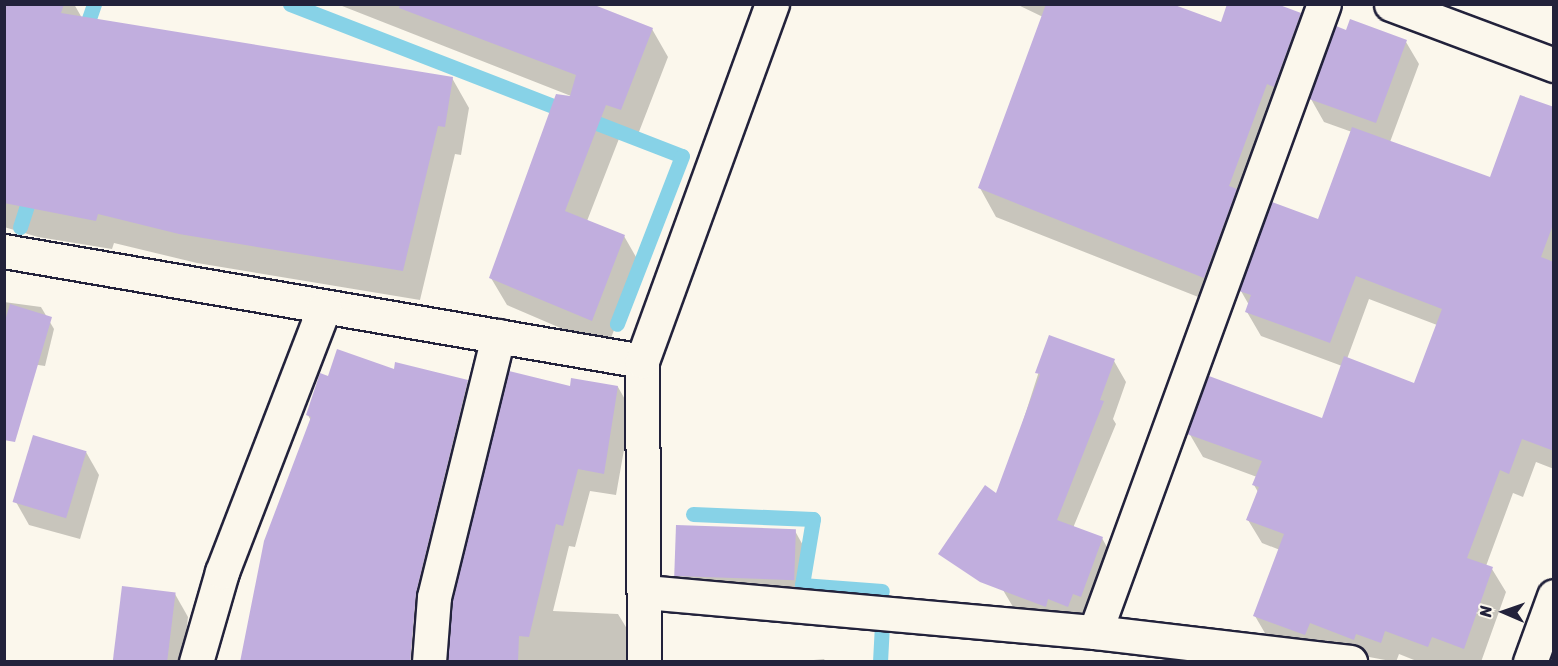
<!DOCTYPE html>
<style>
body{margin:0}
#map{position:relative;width:1558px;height:666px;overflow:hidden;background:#fbf7ec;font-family:Sriracha,sans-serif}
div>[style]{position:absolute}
.shadow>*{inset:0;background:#0003}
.stream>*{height:15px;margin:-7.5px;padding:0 7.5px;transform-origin:7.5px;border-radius:7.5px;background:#87d2e7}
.building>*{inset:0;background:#c1aede;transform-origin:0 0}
.roads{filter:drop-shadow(2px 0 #22223b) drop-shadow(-2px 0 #22223b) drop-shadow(0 2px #22223b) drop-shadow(0 -2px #22223b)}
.minor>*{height:33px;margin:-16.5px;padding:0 16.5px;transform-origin:16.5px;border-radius:16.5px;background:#fbf7ec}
span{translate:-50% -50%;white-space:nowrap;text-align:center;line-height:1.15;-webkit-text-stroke:4.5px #fbf7ec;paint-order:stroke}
.frame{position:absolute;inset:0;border:6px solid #22223b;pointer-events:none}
.north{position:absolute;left:1474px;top:582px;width:60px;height:60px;-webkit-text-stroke:4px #fbf7ec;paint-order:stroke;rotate:272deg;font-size:16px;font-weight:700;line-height:24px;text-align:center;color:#22223b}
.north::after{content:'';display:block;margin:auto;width:21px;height:27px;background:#22223b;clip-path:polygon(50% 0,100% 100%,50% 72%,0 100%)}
</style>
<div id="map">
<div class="shadow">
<div style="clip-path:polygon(4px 4px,74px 4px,82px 18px,452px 78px,469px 108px,461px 155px,455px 154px,420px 300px,197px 263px,114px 243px,112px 249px,38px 237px,4px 227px)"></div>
<div style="clip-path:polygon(337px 4px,588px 4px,652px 29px,668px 57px,637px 137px,622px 131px,587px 221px,624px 236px,640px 264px,607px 348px,507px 305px,491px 278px,571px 96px)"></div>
<div style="clip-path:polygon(1016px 4px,1167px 4px,1222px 24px,1300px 14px,1316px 44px,1221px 306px,996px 217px,980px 188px,1043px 17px)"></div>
<div style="clip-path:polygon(evenodd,1406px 42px,1419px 64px,1390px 142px,1491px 179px,1554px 109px,1554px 469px,1536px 462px,1523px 497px,1513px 493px,1486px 566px,1492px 569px,1506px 592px,1481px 662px,1419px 662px,1399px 654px,1396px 662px,1369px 657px,1364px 662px,1269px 640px,1255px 616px,1280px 550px,1262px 543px,1248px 520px,1258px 492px,1254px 485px,1257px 477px,1203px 457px,1189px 433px,1323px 420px,1342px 366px,1261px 336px,1247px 312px,1249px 305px,1241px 291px,1319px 221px,1352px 132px,1324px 122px,1311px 99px,1406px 42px,1369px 299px,1437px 325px,1415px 385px,1347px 359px,1369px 299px)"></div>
<div style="clip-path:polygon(4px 302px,41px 307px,54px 329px,45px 366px,4px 360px)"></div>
<div style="clip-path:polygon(1050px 337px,1114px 361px,1126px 382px,1113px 419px,1116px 424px,1073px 528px,1102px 538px,1114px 560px,1087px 632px,1016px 612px,1003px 590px,1015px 446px)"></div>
<div style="clip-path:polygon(395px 370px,467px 381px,480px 403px,424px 662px,242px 662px,311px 421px,308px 415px,329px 378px)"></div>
<div style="clip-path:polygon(618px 387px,631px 410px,616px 495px,590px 491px,575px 547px,569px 546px,553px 611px,618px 614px,632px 637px,631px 662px,449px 662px,571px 388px)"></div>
<div style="clip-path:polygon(86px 452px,99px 475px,80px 539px,29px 525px,16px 502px)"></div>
<div style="clip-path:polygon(795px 531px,805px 549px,803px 600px,685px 593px,675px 575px)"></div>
<div style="clip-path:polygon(175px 594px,188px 617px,183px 662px,114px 662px)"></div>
<div style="clip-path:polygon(824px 659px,826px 662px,793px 662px)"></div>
</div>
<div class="stream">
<div style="left:290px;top:4px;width:420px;rotate:21.2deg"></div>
<div style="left:682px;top:156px;width:180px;rotate:111.2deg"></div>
<div style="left:83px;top:36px;width:34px;rotate:-71deg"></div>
<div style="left:20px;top:227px;width:39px;rotate:-72deg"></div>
<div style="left:693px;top:514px;width:120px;rotate:2.4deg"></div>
<div style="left:813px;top:519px;width:67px;rotate:99.5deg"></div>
<div style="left:802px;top:585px;width:80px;rotate:4.3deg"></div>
<div style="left:880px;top:662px;width:33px;rotate:-87deg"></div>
</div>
<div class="building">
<div style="clip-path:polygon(4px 4px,64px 4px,61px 13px,453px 77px,445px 127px,438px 126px,403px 271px,179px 234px,98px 214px,96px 221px,4px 203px)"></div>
<div style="clip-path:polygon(400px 4px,592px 4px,653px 28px,621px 110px,606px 105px,565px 211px,625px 235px,592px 321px,489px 278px,556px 94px,570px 96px,576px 75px,399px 8px)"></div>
<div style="clip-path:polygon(1046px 4px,1172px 4px,1221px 22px,1227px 4px,1277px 4px,1301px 13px,1274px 87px,1267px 84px,1229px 186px,1237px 189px,1204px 278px,978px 188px)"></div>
<div style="clip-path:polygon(1350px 19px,1407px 40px,1376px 123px,1309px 99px,1336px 26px,1346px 30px)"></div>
<div style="clip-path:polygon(1520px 95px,1554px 107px,1554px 222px,1541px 257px,1554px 262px,1554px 451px,1522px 439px,1509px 474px,1500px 470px,1467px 558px,1493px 567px,1464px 649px,1432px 637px,1428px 647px,1385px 631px,1381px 643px,1356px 634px,1354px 640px,1310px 623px,1305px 635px,1253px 616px,1284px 534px,1246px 520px,1259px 487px,1252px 485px,1262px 461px,1187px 434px,1209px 376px,1322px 418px,1344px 356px,1414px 383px,1442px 309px,1356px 276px,1330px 343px,1245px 312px,1251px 295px,1239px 291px,1272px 202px,1318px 219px,1352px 127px,1490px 177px)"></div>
<div style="clip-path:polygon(10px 304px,52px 317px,15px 442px,4px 440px,4px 324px)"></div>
<div style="clip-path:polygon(1049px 335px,1115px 359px,1100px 400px,1104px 401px,1057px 520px,1103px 537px,1081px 597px,1073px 594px,1068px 607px,1048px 599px,1046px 607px,980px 582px,938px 554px,985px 485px,996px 493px,1040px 374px,1035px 373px)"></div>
<div style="clip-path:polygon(337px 349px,394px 369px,395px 362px,468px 380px,416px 593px,410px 662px,240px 662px,264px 541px,311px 417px,306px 415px,320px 373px,328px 376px)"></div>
<div style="clip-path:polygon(509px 371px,570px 386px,571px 378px,618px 386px,604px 474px,578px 469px,563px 526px,556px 524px,529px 637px,519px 636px,518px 662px,448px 662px,453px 600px)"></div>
<div style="left:33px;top:435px;width:56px;height:70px;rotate:17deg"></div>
<div style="left:676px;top:525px;width:120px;height:51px;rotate:2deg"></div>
<div style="left:122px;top:586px;width:54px;height:77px;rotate:7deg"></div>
</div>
<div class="roads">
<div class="minor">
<div style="left:1391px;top:4px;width:174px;rotate:20.5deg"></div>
<div style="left:4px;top:251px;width:647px;rotate:9.78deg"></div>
<div style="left:645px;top:592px;width:452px;rotate:5.1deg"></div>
<div style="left:1095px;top:632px;width:257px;rotate:6.7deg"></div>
<div style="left:1095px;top:632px;width:668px;rotate:-69.97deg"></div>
<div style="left:196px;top:662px;width:94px;rotate:-73.9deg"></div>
<div style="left:222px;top:572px;width:284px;rotate:-68.9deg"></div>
<div style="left:429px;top:662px;width:65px;rotate:-85.6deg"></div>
<div style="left:434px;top:597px;width:269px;rotate:-76.2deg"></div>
<div style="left:644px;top:662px;width:301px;rotate:-90.4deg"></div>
<div style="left:642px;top:361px;width:380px;rotate:-70deg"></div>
<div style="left:1530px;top:662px;width:70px;rotate:-70deg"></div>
</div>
</div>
<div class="frame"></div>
<div class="north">N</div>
</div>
